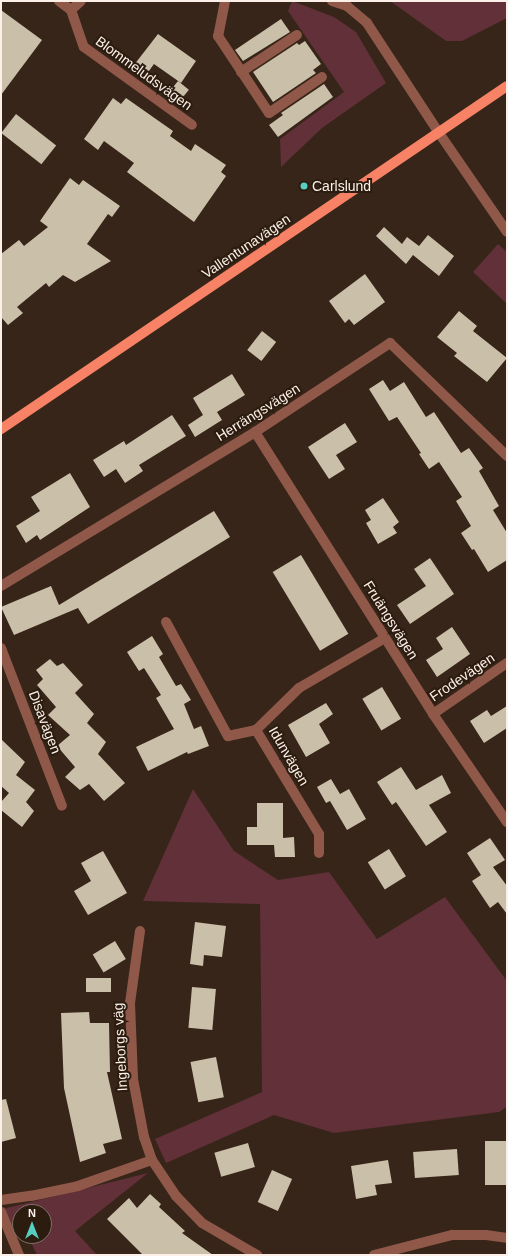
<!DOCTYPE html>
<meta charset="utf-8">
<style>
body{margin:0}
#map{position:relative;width:508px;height:1256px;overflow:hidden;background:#362518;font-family:Arial,sans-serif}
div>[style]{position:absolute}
.green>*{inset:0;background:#613038}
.building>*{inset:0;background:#cabfa8;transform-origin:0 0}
.minor>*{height:10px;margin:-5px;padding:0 5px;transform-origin:5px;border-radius:5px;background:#905849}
.major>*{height:10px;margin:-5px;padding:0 5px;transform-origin:5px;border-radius:5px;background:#f78265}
.dots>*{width:11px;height:11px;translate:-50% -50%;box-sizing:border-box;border:2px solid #2b1c0f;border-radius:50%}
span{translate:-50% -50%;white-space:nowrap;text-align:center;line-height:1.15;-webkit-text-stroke:4px #2b1c0f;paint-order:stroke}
.street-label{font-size:14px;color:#fcf0e8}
.poi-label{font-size:14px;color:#fcf0e8}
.left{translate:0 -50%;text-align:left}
.frame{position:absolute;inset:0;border:2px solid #fcf0e8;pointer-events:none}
.north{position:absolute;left:12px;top:1204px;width:40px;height:40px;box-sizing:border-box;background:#2b1c0f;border:1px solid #7f7166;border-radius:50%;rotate:0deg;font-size:11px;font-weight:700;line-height:16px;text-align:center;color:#fcf0e8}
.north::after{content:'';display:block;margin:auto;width:14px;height:18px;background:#57cec1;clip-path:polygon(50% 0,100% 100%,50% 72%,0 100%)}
</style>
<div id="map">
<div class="green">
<div style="clip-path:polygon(292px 1px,334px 17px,356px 32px,386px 83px,322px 128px,281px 167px,280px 139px,344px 92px,288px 11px)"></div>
<div style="clip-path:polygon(390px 1px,507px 1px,507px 18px,462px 41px,446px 41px)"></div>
<div style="clip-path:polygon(498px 244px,507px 252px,507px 304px,473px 272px)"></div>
<div style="clip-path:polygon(193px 789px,234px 851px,278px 880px,329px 872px,377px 939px,445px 897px,507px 981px,507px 1107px,499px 1112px,334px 1133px,274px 1115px,166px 1163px,155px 1139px,262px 1092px,260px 904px,143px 901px)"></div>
<div style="clip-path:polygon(148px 1173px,75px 1231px,97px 1255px,37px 1255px,28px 1236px,44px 1236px,44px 1212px,20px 1212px,20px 1220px,10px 1225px,3px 1209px)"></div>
</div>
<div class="building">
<div style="clip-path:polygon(1px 10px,42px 40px,1px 95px)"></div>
<div style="clip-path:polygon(281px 19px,290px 32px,243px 61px,235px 50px)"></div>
<div style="clip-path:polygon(158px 34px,196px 61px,181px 83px,154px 64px,146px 75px,134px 65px)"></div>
<div style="clip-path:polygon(305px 41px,321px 64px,313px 70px,316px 73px,273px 102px,253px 72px,297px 43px,299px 45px)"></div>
<div style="left:178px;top:81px;width:14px;height:16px;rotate:39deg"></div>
<div style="clip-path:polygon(324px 84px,333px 97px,278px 137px,269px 125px,283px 115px,281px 113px)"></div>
<div style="clip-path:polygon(113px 98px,121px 104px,126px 98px,173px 131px,170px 136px,191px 151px,195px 144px,226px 165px,221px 172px,226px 176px,194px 222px,127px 172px,134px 163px,104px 141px,98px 150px,84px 139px)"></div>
<div style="left:16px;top:114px;width:51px;height:24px;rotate:38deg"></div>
<div style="clip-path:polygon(70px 178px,79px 185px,83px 180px,120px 206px,112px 217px,108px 214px,87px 244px,111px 261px,75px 282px,63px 275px,49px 287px,46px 283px,17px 307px,23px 313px,8px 325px,1px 317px,1px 254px,19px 240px,24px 246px,48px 227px,40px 221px)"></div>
<div style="clip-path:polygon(384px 227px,402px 244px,407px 237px,419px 246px,428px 235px,454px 256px,439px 276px,413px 255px,406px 264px,376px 236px)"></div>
<div style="clip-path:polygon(365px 274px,385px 302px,354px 325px,349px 319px,345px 323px,329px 301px)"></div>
<div style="clip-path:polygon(459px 311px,477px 326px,473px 331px,507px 358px,487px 382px,454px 356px,457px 353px,437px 337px)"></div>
<div style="left:262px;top:331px;width:18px;height:24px;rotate:38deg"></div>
<div style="clip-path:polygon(232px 374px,245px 395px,217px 412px,222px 420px,195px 437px,188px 425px,203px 415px,193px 398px)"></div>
<div style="clip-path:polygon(383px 380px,390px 391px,404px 382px,426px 417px,434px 412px,461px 453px,469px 448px,483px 468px,479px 471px,499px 506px,493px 510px,507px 533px,507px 560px,488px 572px,474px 549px,472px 550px,461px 533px,471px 526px,456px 501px,462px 497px,439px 462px,429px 469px,419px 454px,421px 453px,397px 417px,389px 421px,369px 389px)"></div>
<div style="clip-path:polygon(172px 415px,186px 436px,139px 465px,143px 471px,125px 483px,116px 469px,104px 477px,93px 460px,124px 441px,126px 445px)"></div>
<div style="clip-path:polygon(345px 423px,357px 442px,336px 455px,345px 469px,329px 479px,308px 447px)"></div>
<div style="clip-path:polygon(70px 473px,90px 507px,40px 540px,37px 535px,26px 543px,16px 526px,40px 511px,31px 497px)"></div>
<div style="clip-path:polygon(383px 498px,399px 522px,393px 527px,397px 533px,378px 544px,366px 523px,371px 520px,365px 510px)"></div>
<div style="clip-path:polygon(214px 511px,230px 537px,88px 624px,78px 608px,14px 635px,1px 607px,51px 586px,59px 605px)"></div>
<div style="left:301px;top:555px;width:92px;height:33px;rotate:59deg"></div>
<div style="clip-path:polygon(430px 558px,454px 594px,410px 624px,397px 605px,426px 586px,414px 569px)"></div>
<div style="clip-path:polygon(452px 627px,470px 654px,437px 677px,426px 660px,443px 649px,436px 638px)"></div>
<div style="clip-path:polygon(152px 636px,163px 654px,159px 657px,176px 686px,181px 684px,191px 700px,184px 704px,194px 729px,201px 726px,209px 746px,188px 754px,187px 752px,148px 771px,136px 747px,174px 729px,156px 698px,161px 695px,144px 668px,139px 671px,127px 652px)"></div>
<div style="clip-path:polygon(50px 659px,57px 666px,63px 663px,83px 685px,75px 693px,94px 714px,87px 723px,106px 742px,98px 754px,125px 783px,104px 801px,89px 784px,80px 790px,65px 777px,75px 767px,57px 746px,70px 735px,48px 715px,56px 707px,37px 685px,43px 679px,36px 670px)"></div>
<div style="left:382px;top:687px;width:37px;height:23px;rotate:59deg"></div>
<div style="clip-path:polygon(326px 703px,333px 714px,319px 724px,330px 743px,306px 757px,288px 725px)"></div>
<div style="clip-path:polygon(507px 706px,507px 728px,484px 743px,470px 721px,487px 710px,491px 716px)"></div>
<div style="clip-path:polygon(1px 739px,25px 762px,16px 775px,35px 790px,26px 802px,34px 811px,22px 827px,1px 810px,1px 802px,9px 793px,1px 786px)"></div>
<div style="clip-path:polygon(401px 767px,416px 790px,442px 775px,451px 793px,429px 805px,447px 832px,426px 846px,396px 802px,392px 805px,377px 782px)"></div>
<div style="clip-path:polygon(331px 779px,340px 794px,349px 789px,366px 819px,347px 830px,330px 801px,326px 803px,317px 787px)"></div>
<div style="clip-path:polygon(257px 803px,283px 803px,283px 838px,294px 837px,295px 857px,275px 857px,274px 845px,247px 845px,247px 827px,257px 827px)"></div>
<div style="clip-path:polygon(490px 838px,505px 860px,493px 867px,507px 886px,507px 914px,498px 902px,490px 908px,472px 881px,481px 875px,467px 853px)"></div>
<div style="left:389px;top:849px;width:32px;height:25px;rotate:58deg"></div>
<div style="clip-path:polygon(103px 851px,127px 893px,88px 915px,74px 891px,91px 881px,81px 863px)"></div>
<div style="clip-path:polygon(195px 922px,226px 926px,222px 957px,204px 955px,203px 966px,190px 964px)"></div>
<div style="left:115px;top:941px;width:21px;height:26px;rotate:59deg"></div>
<div style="left:86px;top:978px;width:25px;height:14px"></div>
<div style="left:192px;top:987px;width:24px;height:41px;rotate:5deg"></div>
<div style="clip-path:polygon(89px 1012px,90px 1023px,109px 1023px,110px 1072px,107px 1072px,122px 1139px,103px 1144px,106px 1153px,80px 1162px,64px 1088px,61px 1013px)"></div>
<div style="left:216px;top:1057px;width:41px;height:26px;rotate:79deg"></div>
<div style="clip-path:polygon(6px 1099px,16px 1138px,1px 1142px,1px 1100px)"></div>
<div style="left:507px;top:1141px;width:44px;height:22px;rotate:90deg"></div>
<div style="left:248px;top:1143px;width:25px;height:35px;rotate:74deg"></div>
<div style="left:457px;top:1149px;width:26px;height:44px;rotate:86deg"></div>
<div style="clip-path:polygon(388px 1160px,392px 1183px,375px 1185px,377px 1195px,356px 1199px,351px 1166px)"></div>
<div style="left:272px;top:1170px;width:22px;height:35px;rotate:24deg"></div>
<div style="clip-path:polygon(150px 1194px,161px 1204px,159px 1207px,185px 1231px,182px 1233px,213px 1255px,143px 1255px,107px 1219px,129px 1198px,137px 1208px)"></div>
</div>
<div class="minor">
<div style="left:59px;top:1px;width:15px;rotate:37deg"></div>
<div style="left:71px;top:10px;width:39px;rotate:71deg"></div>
<div style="left:84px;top:47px;width:133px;rotate:35.8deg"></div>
<div style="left:225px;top:1px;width:36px;rotate:101deg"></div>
<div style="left:218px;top:36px;width:92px;rotate:56.5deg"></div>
<div style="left:269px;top:113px;width:64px;rotate:-34.2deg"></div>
<div style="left:332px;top:1px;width:16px;rotate:18deg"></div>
<div style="left:347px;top:6px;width:26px;rotate:40deg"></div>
<div style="left:367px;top:23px;width:131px;rotate:56.8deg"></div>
<div style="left:439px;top:133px;width:120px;rotate:55.5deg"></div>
<div style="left:71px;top:10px;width:13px;rotate:-42deg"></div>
<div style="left:241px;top:72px;width:67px;rotate:-33.5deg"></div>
<div style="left:255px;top:432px;width:333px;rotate:57.7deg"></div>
<div style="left:433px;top:714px;width:131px;rotate:55.6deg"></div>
<div style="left:1px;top:586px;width:297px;rotate:-31.2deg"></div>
<div style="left:255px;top:432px;width:162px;rotate:-33.4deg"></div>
<div style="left:390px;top:343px;width:163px;rotate:44deg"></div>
<div style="left:166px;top:622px;width:130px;rotate:61.5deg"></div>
<div style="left:228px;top:736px;width:29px;rotate:-12deg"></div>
<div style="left:1px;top:648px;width:169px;rotate:68.9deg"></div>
<div style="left:433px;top:714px;width:90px;rotate:-34.6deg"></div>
<div style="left:319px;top:853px;width:19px;rotate:-90deg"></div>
<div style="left:319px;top:834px;width:122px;rotate:-121.2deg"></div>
<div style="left:256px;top:730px;width:60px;rotate:-44.3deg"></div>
<div style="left:299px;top:688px;width:99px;rotate:-30.2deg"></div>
<div style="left:140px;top:931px;width:73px;rotate:97.9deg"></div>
<div style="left:130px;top:1003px;width:76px;rotate:87.7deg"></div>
<div style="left:133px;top:1079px;width:59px;rotate:79.3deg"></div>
<div style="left:144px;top:1137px;width:24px;rotate:71deg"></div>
<div style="left:152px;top:1160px;width:43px;rotate:56.3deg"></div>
<div style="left:176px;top:1196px;width:37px;rotate:46deg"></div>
<div style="left:202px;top:1223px;width:64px;rotate:30.2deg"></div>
<div style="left:1px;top:1200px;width:30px;rotate:-8deg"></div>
<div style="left:31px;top:1196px;width:48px;rotate:-12deg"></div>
<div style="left:78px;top:1186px;width:78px;rotate:-19.4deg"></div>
<div style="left:1px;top:1212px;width:47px;rotate:67.3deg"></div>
<div style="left:374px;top:1255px;width:81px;rotate:-14.4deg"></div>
<div style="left:452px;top:1235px;width:34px"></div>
<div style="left:486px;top:1235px;width:21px;rotate:8deg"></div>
</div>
<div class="major">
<div style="left:1px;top:429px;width:611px;rotate:-34.13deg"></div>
</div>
<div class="dots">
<div style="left:304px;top:186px;background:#57cec1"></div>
</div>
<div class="street-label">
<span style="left:144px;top:73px;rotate:36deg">Blommeludsvägen</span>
<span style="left:246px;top:246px;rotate:-34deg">Vallentunavägen</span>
<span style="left:258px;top:412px;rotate:-32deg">Herrängsvägen</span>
<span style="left:391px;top:620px;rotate:58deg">Fruängsvägen</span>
<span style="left:462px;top:677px;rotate:-34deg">Frodevägen</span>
<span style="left:45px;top:722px;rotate:69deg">Disavägen</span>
<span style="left:289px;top:756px;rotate:60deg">Idunvägen</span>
<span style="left:120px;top:1047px;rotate:-93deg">Ingeborgs väg</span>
</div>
<div class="poi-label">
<span class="left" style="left:312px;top:186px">Carlslund</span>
</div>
<div class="frame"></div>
<div class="north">N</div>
</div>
